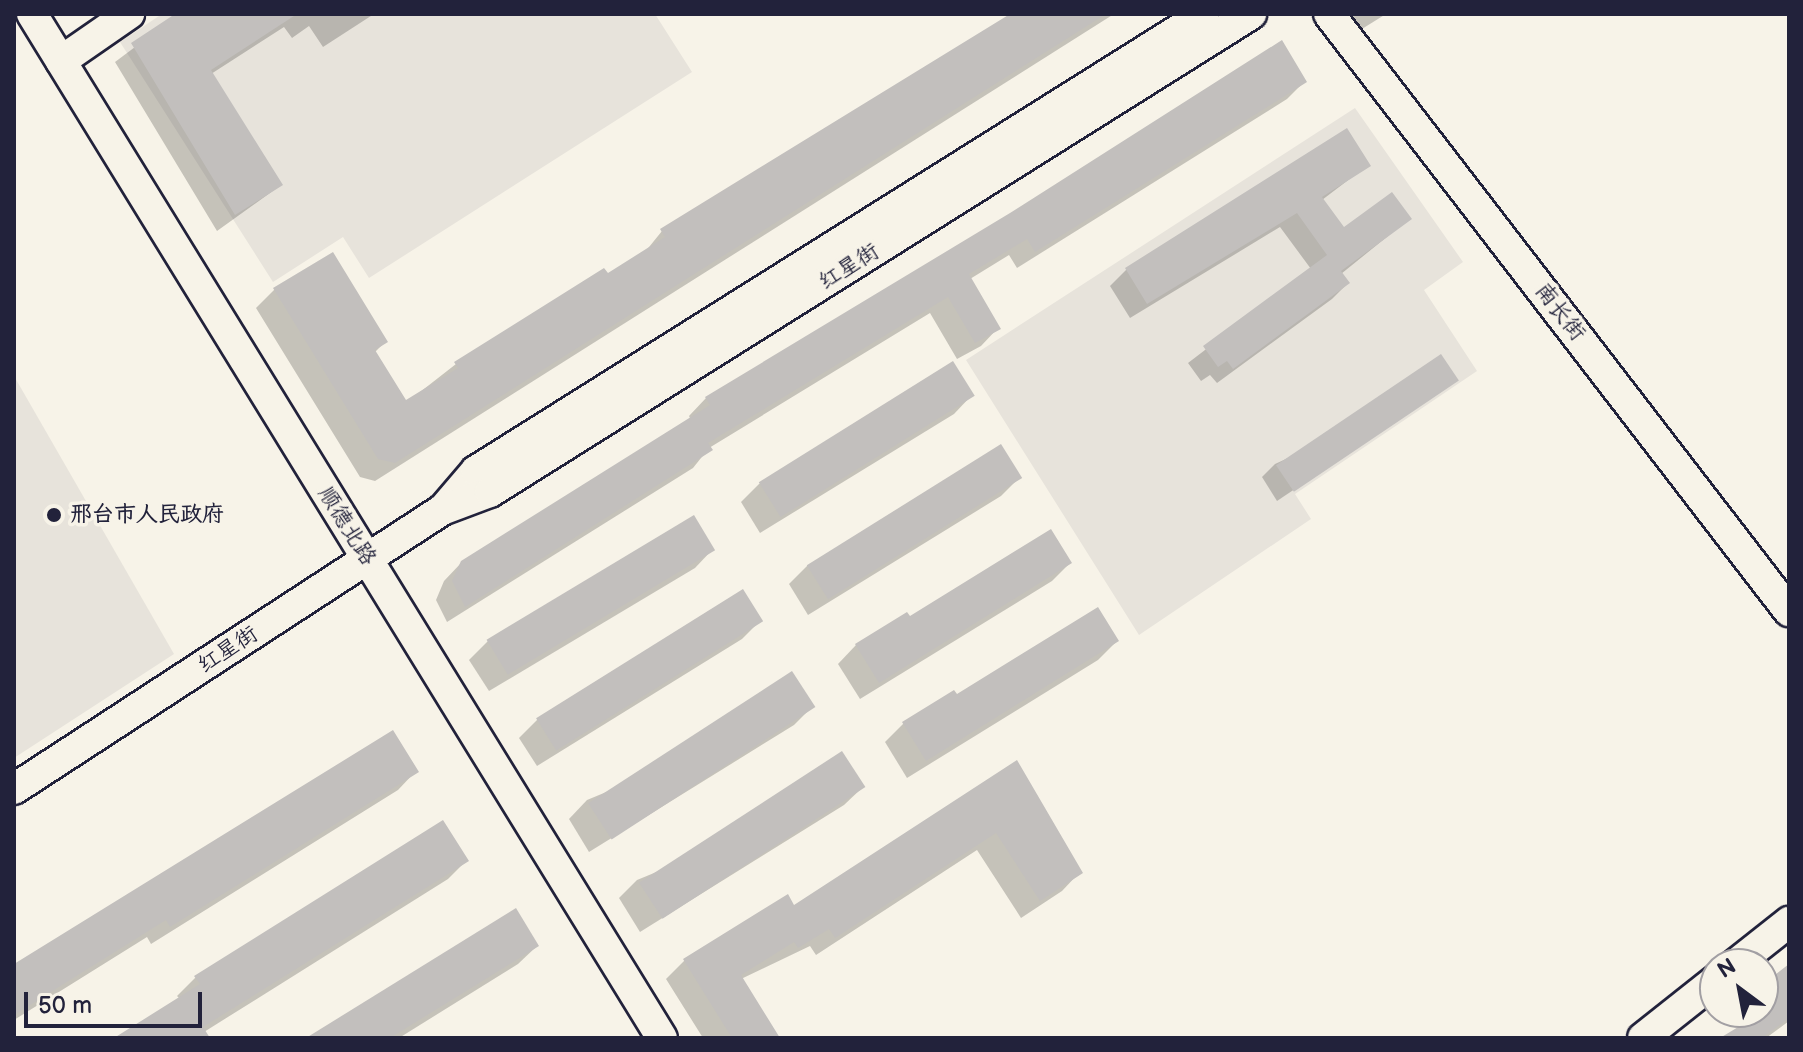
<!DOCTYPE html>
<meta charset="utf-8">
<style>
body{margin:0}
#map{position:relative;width:1803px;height:1052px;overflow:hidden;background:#f7f3e8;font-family:"Balsamiq Sans","LXGW WenKai TC",sans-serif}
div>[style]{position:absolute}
.built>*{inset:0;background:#e7e3db}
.shadow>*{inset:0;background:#0003}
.building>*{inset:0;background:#c2bfbd;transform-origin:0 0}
.roads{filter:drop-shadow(2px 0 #22223b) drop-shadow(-2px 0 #22223b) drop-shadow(0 2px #22223b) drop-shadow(0 -2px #22223b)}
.minor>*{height:30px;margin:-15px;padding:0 15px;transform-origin:15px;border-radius:15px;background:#f7f3e8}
.dots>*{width:22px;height:22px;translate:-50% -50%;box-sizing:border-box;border:4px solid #f7f3e8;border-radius:50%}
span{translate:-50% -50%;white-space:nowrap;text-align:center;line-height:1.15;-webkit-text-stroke:7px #f7f3e8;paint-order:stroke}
.street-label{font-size:22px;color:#22223b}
.poi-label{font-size:22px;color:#22223b;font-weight:700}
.left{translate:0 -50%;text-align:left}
.frame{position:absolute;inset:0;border:16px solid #22223b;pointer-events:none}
.north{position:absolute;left:1699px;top:948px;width:80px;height:80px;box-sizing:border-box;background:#f7f3e8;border:2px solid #a29fa3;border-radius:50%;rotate:328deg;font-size:22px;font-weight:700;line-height:32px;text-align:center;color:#22223b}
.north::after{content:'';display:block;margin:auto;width:28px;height:36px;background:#22223b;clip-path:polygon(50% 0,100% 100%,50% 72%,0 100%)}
.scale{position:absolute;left:24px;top:992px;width:178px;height:36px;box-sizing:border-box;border:4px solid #22223b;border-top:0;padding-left:10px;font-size:24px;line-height:28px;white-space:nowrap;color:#22223b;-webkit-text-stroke:6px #f7f3e8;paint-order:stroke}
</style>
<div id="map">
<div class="built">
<div style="clip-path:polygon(162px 14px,655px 14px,692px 72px,369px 278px,343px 237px,273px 282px,120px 42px)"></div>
<div style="clip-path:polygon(1355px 108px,1463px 262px,1424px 290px,1477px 371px,1295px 494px,1311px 519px,1139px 635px,966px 360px)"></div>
<div style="clip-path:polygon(14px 376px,174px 654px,14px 758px)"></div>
</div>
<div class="shadow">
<div style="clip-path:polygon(179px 14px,374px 14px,323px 47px,309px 26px,292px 38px,284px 27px,211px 74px,281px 185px,217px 231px,115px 62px)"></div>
<div style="clip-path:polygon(1013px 14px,1114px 14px,375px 481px,360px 477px,256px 308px,275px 289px,385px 342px,375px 352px,406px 403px,456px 364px,645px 252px,662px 231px)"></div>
<div style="clip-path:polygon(1334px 14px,1386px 14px,1341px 42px)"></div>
<div style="clip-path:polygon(1305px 81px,1287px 99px,1017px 268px,1009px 255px,970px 279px,998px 328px,981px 346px,957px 359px,930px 313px,709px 448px,693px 468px,447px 622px,436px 600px,444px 581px,462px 562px,691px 420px,689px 416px,706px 398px)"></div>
<div style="clip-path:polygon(1346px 131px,1368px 165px,1322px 200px,1344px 229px,1409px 219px,1341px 274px,1348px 283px,1332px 299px,1217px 383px,1210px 375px,1201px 381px,1188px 363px,1311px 269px,1280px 227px,1130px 318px,1110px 286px,1126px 270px)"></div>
<div style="clip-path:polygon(953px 364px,972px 395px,954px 414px,760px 533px,741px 502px,759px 484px)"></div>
<div style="clip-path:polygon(1456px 381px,1277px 501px,1262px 477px,1275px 464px)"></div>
<div style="clip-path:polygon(1001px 446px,1020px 477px,1001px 496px,808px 615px,789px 584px,807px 566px)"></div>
<div style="clip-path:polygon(713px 549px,695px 568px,489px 691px,469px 660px,488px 641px)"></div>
<div style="clip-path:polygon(1070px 563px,1052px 581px,860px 699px,838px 664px,856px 645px,909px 619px)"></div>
<div style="clip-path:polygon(760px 621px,742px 639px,537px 766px,519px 738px,538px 719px)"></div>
<div style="clip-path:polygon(1117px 641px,1098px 660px,907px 778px,885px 742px,903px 724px,957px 697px)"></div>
<div style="clip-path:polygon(812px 707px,794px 725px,589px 852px,569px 819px,587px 800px)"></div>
<div style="clip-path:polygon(1016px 763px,1080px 872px,1062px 891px,1021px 918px,977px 850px,816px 955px,810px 946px,741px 979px,778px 1038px,703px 1038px,666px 979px,684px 961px,794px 908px)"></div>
<div style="clip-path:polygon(416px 771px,398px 790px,151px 944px,147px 937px,14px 1020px,14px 966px)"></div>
<div style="clip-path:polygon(863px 787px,844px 805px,640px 932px,619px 898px,637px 880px)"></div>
<div style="clip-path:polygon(466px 861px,448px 879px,204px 1032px,202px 1038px,118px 1038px,180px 999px,177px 996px,196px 977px)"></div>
<div style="clip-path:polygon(537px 946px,518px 964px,399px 1038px,310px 1038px)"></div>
<div style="clip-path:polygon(1789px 967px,1789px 1021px,1766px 1038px,1724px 1038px,1743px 1024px,1734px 1012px,1763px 1012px,1763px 986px)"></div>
</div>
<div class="building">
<div style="clip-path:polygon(175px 14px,297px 14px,211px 70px,283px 185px,235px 215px,131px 43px)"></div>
<div style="clip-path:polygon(1010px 14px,1106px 14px,395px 463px,378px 459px,273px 288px,333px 252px,388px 342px,375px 350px,406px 400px,458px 368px,454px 362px,604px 268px,608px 273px,665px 237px,660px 229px)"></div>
<div style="clip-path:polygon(1282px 40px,1307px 82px,1035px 252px,1027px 239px,969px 274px,1001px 329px,975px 343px,948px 297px,708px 443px,713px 450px,465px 607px,452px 581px,461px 561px,710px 405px,705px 397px,1010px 213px)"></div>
<div style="clip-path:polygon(1347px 128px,1371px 166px,1322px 197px,1344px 227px,1392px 192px,1412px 219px,1341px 271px,1350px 283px,1233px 369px,1227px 361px,1218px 367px,1203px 346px,1327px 255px,1297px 213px,1147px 304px,1125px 268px)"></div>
<div style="left:1441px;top:354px;width:32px;height:199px;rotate:56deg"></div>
<div style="left:953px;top:361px;width:41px;height:229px;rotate:58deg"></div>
<div style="left:1001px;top:444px;width:40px;height:229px;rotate:58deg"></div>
<div style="left:694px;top:515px;width:41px;height:242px;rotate:59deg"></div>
<div style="clip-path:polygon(1051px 529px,1072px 563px,879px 683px,855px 644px,907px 612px,910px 616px)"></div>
<div style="left:743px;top:589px;width:38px;height:244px;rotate:58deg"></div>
<div style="clip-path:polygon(1098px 607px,1119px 641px,926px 761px,902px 722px,954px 690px,957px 694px)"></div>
<div style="left:792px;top:671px;width:43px;height:243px;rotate:57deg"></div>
<div style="clip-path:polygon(393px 730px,419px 772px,170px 927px,166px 920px,14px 1015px,14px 964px)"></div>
<div style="left:842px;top:751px;width:43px;height:242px;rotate:57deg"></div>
<div style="clip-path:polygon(1017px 760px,1083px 873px,1040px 901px,996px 833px,835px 938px,829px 929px,798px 948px,794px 942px,741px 975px,780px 1038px,732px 1038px,683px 959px,788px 894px,794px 905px)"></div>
<div style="clip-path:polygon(443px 820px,469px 861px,203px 1027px,210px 1038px,114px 1038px,200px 984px,194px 976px)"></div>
<div style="clip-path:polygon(516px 908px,539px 946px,390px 1038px,306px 1038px)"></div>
<div style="clip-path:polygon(1789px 964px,1789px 1018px,1762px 1038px,1720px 1038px,1763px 1012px,1763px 984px)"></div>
</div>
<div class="roads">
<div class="minor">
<div style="left:32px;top:14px;width:1202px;rotate:58.4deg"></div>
<div style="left:1329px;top:14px;width:754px;rotate:52.39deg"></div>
<div style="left:61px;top:61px;width:83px;rotate:-34.7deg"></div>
<div style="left:446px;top:506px;width:46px;rotate:-49.4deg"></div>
<div style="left:476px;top:471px;width:860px;rotate:-32.12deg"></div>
<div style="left:14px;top:789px;width:511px;rotate:-33.1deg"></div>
<div style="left:442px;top:510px;width:51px;rotate:-20.6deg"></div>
<div style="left:490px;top:492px;width:899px;rotate:-32.13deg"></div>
<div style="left:1736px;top:964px;width:68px;rotate:-38.4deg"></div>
<div style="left:1643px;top:1038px;width:92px;rotate:-38.4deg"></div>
</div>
</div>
<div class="dots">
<div style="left:54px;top:515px;background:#22223b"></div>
</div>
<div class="street-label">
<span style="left:849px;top:267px;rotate:-32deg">红星街</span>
<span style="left:1560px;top:312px;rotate:52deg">南长街</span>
<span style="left:347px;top:526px;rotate:58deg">顺德北路</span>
<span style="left:228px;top:650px;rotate:-33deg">红星街</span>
</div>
<div class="poi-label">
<span class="left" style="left:70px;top:515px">邢台市人民政府</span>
</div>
<div class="frame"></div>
<div class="north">N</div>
<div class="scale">50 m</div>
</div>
